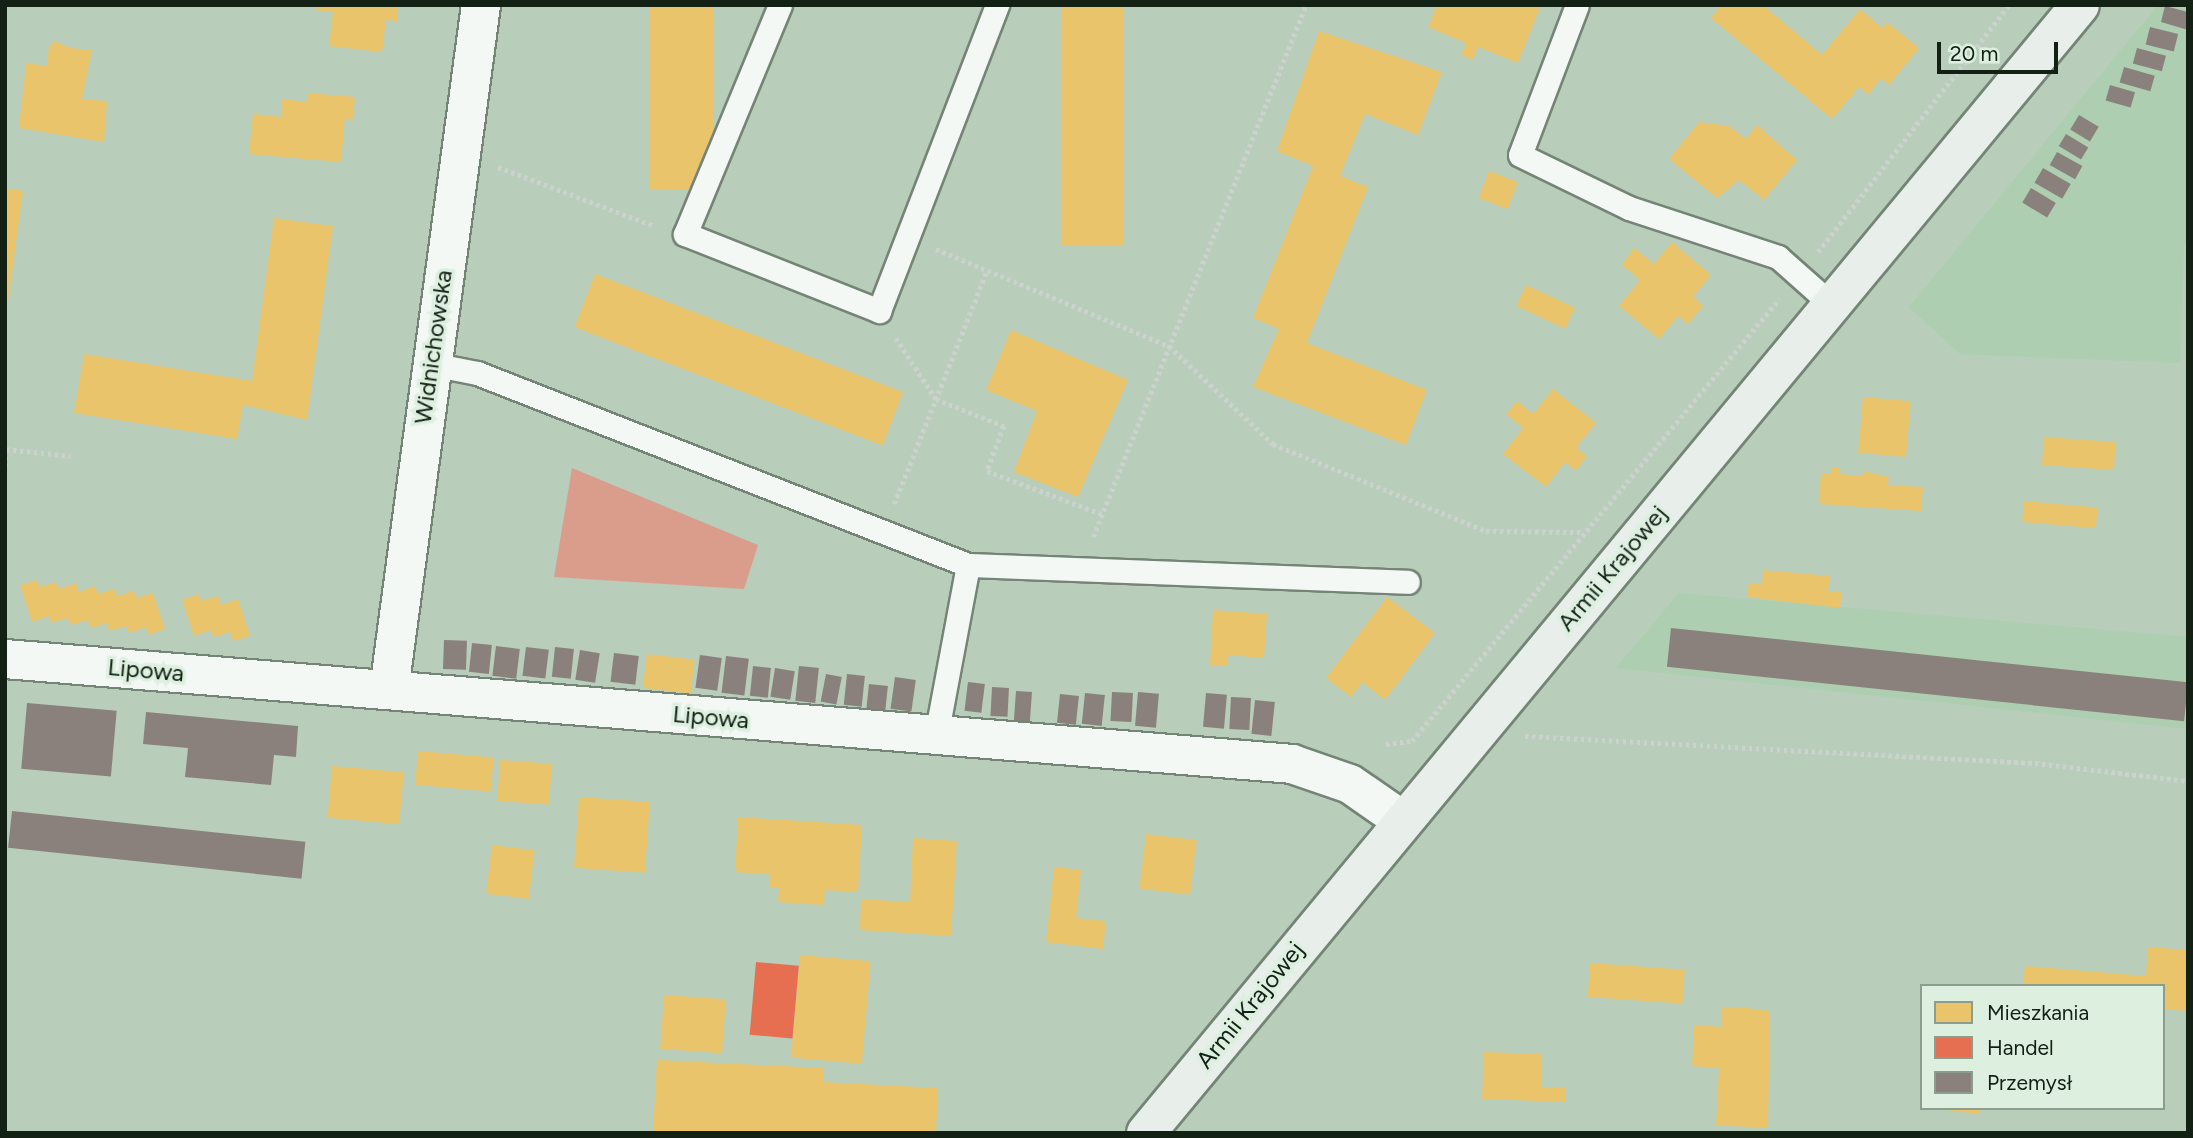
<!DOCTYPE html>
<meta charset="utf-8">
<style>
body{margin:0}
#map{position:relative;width:2193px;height:1138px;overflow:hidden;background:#b8cdba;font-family:Figtree,sans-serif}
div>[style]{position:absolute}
.built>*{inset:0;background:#adceb1}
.green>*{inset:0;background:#da9d8c}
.homes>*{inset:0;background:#e9c46a;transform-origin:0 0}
.shops>*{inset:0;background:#e76f51;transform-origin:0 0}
.industry>*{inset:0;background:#8a817c;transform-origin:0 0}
.path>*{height:4.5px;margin-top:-2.25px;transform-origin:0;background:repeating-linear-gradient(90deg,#ccd2cd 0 3.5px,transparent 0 7px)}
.roads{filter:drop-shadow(2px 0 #748476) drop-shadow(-2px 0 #748476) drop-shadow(0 2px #748476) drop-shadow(0 -2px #748476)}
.lane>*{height:23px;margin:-11.5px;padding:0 11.5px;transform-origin:11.5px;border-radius:11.5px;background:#f4f8f5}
.street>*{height:38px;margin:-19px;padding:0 19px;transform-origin:19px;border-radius:19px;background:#f4f8f5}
.secondary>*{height:38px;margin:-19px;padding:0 19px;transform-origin:19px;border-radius:19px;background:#e8efea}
span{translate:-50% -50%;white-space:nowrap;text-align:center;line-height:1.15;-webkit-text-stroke:7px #ddf0df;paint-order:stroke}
.street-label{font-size:24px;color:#132115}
.frame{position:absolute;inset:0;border:7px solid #132115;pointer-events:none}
.legend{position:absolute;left:1920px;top:984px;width:245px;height:126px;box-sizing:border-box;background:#ddf0df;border:2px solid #8c9d8e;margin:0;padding:9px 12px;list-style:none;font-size:21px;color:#132115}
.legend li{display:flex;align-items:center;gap:14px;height:35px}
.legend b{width:35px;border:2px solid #8c9d8e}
.scale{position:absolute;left:1937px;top:42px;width:121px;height:32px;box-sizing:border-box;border:4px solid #132115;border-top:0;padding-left:9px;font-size:21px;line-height:24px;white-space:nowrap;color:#132115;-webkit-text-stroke:5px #ddf0df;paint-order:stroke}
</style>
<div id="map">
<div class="built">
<div style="clip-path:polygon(2158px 5px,2188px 5px,2188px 240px,2184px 246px,2180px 363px,1960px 354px,1909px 307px)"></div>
<div style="clip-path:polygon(1679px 593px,2188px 637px,2188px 729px,1616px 668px)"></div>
</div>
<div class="green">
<div style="clip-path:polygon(572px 468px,758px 545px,744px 589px,554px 577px)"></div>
</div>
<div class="homes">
<div style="clip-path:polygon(316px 5px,398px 5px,397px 21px,386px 20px,382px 52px,329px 46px,333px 12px,315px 10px)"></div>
<div style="left:650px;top:5px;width:63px;height:184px"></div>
<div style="left:1061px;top:5px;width:62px;height:240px"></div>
<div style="clip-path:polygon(1437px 5px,1541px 5px,1518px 63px,1478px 47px,1473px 60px,1461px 55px,1466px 43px,1428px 27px)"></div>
<div style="clip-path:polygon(1721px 5px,1763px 5px,1822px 55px,1860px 9px,1882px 28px,1887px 22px,1919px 48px,1889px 85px,1881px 78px,1868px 95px,1859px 87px,1832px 119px,1711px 18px)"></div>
<div style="clip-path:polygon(1319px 31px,1442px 72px,1418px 135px,1365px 114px,1340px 176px,1368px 187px,1307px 343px,1427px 390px,1406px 445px,1253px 387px,1279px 329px,1253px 318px,1313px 166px,1277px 151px)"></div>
<div style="clip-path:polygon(55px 41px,70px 48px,92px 50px,82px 99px,107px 101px,104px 142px,19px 128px,26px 63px,47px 66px,49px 46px)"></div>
<div style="clip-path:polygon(308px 93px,355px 97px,353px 120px,345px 118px,341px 162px,249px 154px,253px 114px,281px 117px,282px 99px,307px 102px)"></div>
<div style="clip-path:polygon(1699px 122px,1729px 126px,1746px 139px,1757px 125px,1797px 160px,1764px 200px,1739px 180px,1717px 198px,1669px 159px)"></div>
<div style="left:1489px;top:171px;width:31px;height:29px;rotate:21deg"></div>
<div style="clip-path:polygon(5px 188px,23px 191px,7px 309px,5px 309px)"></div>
<div style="clip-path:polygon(274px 218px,333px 226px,307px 420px,243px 405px,237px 439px,74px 413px,84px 354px,252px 381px)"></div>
<div style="clip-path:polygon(1672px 242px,1711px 275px,1693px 297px,1703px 306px,1688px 324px,1678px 316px,1659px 339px,1619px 306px,1640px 280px,1622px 265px,1634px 248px,1654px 264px)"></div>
<div style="left:595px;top:274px;width:330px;height:57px;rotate:21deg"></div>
<div style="left:1526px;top:285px;width:54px;height:23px;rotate:25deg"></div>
<div style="clip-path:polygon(1011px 330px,1128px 380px,1078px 497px,1014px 472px,1037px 411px,986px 390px)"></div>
<div style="clip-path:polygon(1553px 389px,1596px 423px,1576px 448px,1587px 456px,1576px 471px,1565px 462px,1546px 487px,1503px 454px,1523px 428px,1506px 414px,1517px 401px,1533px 414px)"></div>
<div style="left:1863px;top:397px;width:48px;height:56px;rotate:5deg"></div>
<div style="left:2044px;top:437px;width:72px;height:28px;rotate:4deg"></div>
<div style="clip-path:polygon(1832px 467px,1840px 468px,1840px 474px,1863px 476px,1863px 471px,1889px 477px,1888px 485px,1923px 487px,1921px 511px,1819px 504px,1821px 473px,1832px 474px)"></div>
<div style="left:2024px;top:501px;width:74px;height:21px;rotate:5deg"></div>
<div style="clip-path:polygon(1763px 570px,1830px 576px,1828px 591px,1842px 592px,1840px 608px,1747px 597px,1749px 583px,1762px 584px)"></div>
<div style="clip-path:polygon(37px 580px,39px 587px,56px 582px,59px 589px,76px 583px,78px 592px,95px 586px,98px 594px,114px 589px,117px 596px,134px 591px,136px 598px,153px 593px,165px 629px,148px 635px,146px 627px,129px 633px,126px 626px,109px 631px,107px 623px,90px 628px,88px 620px,71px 625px,68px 618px,51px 623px,49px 616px,32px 622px,20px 585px)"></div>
<div style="clip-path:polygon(199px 594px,201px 601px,218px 596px,221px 605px,238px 599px,250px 636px,233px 641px,230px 632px,213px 637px,211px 630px,194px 636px,182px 600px)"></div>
<div style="clip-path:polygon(1387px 597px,1435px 633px,1385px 700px,1362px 682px,1351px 697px,1326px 678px)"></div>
<div style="clip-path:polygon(1213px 610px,1267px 614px,1264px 658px,1227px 655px,1227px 666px,1210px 665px)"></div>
<div style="left:647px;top:654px;width:48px;height:34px;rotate:7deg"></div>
<div style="left:418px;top:751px;width:76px;height:34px;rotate:5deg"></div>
<div style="left:500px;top:760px;width:52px;height:41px;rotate:4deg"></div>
<div style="left:332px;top:766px;width:72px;height:52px;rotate:5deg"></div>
<div style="left:579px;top:797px;width:71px;height:71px;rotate:4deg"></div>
<div style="clip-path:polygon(738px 817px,862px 825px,858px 892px,825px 890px,824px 905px,778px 902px,779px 887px,769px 887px,770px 874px,735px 872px)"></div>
<div style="left:1146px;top:834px;width:51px;height:55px;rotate:7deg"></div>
<div style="clip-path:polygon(913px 838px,957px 841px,951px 936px,860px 930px,861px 899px,910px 902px)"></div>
<div style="left:492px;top:845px;width:43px;height:49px;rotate:7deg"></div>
<div style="clip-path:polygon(1054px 867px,1081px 870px,1076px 918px,1106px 921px,1103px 949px,1046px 942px)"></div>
<div style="clip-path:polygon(2148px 947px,2188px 950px,2188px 1011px,2163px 1009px,2163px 986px,2023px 986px,2025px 966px,2146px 976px)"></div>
<div style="left:800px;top:955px;width:71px;height:103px;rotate:5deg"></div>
<div style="left:1590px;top:963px;width:95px;height:34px;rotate:4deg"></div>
<div style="left:664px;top:995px;width:62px;height:54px;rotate:4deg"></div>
<div style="clip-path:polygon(1738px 1007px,1770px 1011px,1768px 1128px,1716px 1125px,1719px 1068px,1692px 1066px,1694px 1025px,1722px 1027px,1722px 1008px)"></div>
<div style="clip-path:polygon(1484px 1052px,1541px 1054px,1541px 1087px,1566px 1087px,1566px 1102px,1482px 1099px)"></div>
<div style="clip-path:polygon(657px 1060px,824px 1068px,823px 1082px,938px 1088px,936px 1133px,653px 1133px)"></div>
<div style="clip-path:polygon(1932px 1108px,1980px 1108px,1979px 1114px)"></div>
</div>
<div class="shops">
<div style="left:756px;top:962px;width:43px;height:73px;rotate:5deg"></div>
</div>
<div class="industry">
<div style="clip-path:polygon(2165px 6px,2188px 12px,2188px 30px,2161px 22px)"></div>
<div style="left:2150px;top:27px;width:29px;height:18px;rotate:14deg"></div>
<div style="left:2137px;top:48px;width:30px;height:16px;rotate:15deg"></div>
<div style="left:2124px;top:67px;width:32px;height:16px;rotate:16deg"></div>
<div style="left:2110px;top:85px;width:26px;height:16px;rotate:16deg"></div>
<div style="left:2079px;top:115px;width:23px;height:17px;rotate:31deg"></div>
<div style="left:2066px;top:134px;width:26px;height:14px;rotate:31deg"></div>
<div style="left:2057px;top:152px;width:29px;height:15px;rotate:29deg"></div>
<div style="left:2043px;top:168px;width:32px;height:17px;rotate:30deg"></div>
<div style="left:2031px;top:188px;width:29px;height:17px;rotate:31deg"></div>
<div style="left:1671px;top:628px;width:520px;height:39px;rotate:6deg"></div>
<div style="left:444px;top:640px;width:23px;height:29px;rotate:2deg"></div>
<div style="left:472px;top:643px;width:20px;height:29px;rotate:6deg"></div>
<div style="left:496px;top:646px;width:24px;height:30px;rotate:7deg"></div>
<div style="left:526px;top:647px;width:23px;height:29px;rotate:7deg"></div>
<div style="left:555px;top:647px;width:19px;height:30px;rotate:6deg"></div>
<div style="left:580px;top:650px;width:20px;height:30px;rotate:9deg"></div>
<div style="left:614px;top:653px;width:25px;height:29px;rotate:7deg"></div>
<div style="left:700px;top:655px;width:22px;height:33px;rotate:8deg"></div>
<div style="left:726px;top:656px;width:23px;height:37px;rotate:7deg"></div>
<div style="left:753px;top:666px;width:18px;height:30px;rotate:6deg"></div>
<div style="left:799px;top:666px;width:20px;height:35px;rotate:6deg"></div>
<div style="left:775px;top:668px;width:20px;height:29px;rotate:9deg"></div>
<div style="left:826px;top:674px;width:16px;height:28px;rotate:11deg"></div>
<div style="left:847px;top:674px;width:18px;height:31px;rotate:6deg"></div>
<div style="left:895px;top:677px;width:21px;height:32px;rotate:8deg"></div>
<div style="left:968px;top:682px;width:17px;height:29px;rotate:7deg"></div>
<div style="left:869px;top:684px;width:19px;height:25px;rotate:6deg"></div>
<div style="left:992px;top:687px;width:17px;height:29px;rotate:3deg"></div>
<div style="left:1016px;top:691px;width:16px;height:30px;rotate:4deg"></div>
<div style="left:1112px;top:692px;width:21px;height:29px;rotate:3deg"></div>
<div style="left:1138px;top:692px;width:21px;height:34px;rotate:5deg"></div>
<div style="left:1085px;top:693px;width:20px;height:31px;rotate:6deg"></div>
<div style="left:1206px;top:693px;width:21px;height:34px;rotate:5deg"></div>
<div style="left:1060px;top:694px;width:19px;height:29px;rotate:6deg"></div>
<div style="left:1231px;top:697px;width:20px;height:32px;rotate:3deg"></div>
<div style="left:1255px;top:700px;width:20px;height:34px;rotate:6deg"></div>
<div style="left:27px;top:703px;width:90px;height:66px;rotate:5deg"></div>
<div style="clip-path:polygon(146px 712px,298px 726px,296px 757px,274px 755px,271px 785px,185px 777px,188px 748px,143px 744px)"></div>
<div style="left:12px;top:811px;width:295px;height:37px;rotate:6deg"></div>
</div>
<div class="path">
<div style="left:498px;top:167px;width:167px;rotate:20.7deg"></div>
<div style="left:936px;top:249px;width:252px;rotate:22.6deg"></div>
<div style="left:1169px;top:346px;width:143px;rotate:43.3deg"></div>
<div style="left:1273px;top:444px;width:230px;rotate:22.2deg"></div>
<div style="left:1486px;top:531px;width:97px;rotate:0.6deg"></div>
<div style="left:1818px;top:252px;width:312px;rotate:-52.3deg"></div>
<div style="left:896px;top:338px;width:73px;rotate:56.7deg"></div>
<div style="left:936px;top:399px;width:73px;rotate:21.7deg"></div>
<div style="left:1004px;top:426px;width:48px;rotate:110.7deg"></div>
<div style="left:987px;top:471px;width:123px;rotate:20.5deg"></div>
<div style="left:5px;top:467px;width:18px;rotate:-87deg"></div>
<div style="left:6px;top:449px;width:65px;rotate:6.1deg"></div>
<div style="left:894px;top:504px;width:252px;rotate:-68.3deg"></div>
<div style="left:1093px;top:537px;width:573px;rotate:-68.18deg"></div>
<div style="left:1525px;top:736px;width:511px;rotate:3.03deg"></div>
<div style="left:2035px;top:763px;width:154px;rotate:6.7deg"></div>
<div style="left:1386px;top:744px;width:26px;rotate:-7deg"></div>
<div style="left:1412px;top:741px;width:575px;rotate:-50.3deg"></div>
</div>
<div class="roads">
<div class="lane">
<div style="left:780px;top:5px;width:248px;rotate:112.5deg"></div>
<div style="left:685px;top:234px;width:209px;rotate:21.6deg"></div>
<div style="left:879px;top:311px;width:328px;rotate:-68.9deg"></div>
<div style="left:1577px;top:5px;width:160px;rotate:110.8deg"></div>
<div style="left:1520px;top:155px;width:121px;rotate:25.9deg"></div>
<div style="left:1629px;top:208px;width:157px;rotate:18.2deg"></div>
<div style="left:1778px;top:257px;width:71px;rotate:41.6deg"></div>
<div style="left:431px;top:364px;width:47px;rotate:11.1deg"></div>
<div style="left:477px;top:373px;width:527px;rotate:21.36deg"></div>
<div style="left:968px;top:565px;width:440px;rotate:2.2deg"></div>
<div style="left:936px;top:736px;width:174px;rotate:-79.4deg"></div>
</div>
<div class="street">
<div style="left:5px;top:659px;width:1291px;rotate:4.66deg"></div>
<div style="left:1292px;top:764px;width:61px;rotate:19deg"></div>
<div style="left:1350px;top:784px;width:63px;rotate:34.7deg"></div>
<div style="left:389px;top:690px;width:691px;rotate:-82.35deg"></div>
</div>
<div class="secondary">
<div style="left:1146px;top:1133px;width:1464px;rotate:-50.37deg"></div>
</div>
</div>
<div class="street-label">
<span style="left:433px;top:347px;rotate:-82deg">Widnichowska</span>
<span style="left:1612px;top:568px;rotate:-50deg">Armii Krajowej</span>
<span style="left:146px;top:670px;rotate:5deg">Lipowa</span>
<span style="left:711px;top:717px;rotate:5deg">Lipowa</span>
<span style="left:1250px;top:1005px;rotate:-51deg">Armii Krajowej</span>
</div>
<div class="frame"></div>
<ul class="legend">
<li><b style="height:19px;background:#e9c46a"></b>Mieszkania</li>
<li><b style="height:19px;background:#e76f51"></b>Handel</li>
<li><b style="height:19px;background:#8a817c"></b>Przemysł</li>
</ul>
<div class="scale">20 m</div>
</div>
